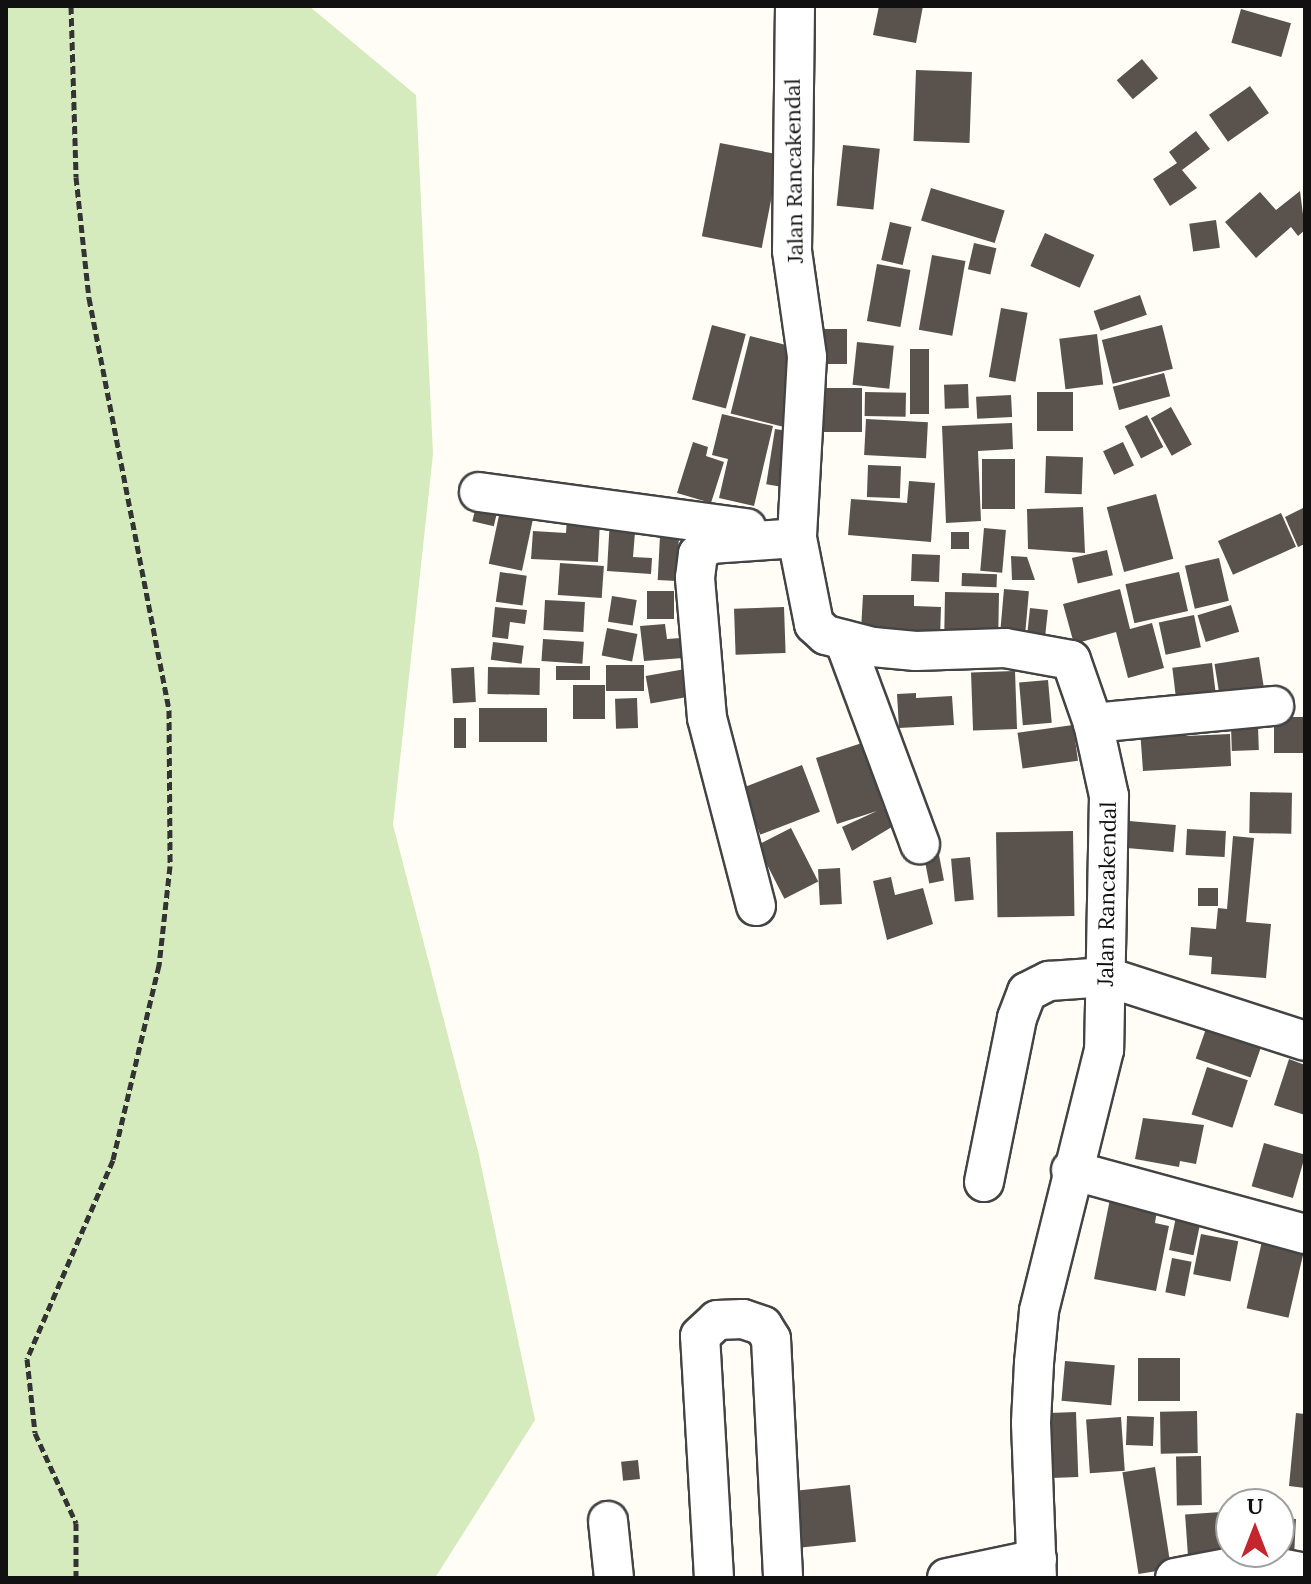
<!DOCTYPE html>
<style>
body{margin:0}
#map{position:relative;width:1311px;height:1584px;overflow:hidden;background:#fffdf5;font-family:Lora,serif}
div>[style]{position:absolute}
.green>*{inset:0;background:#d5ebbd}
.building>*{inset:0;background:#5a524d;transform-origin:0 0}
.path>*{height:5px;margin-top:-2.5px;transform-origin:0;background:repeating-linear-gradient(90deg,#333 0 8px,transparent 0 12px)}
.roads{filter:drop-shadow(2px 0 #444) drop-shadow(-2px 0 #444) drop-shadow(0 2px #444) drop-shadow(0 -2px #444)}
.minor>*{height:38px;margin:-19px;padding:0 19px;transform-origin:19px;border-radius:19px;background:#fff}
span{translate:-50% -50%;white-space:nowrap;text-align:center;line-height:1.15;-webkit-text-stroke:8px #fff;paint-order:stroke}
.street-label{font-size:22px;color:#111}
.frame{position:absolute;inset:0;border:8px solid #111;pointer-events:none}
.north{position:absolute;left:1215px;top:1488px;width:80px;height:80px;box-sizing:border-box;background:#fff;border:2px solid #a0a0a0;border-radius:50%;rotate:0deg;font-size:22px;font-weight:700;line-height:32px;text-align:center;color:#111}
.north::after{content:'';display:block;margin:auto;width:28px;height:36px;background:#c4262e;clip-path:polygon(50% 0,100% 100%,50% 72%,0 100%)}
</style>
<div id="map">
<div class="green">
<div style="clip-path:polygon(6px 6px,309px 6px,416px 95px,433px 454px,393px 825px,478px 1151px,535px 1420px,435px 1578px,6px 1578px)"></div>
</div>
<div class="building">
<div style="clip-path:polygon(879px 6px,923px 6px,916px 43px,873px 35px)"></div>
<div style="left:1241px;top:9px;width:52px;height:35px;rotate:16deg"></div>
<div style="left:1142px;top:59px;width:25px;height:33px;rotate:50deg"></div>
<div style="left:916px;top:70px;width:56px;height:71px;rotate:2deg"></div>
<div style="left:1250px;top:86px;width:33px;height:50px;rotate:55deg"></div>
<div style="clip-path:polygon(1196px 131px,1210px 149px,1182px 170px,1197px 188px,1170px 206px,1153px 179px,1177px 163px,1169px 152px)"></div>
<div style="left:720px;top:143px;width:61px;height:95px;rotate:11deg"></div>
<div style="left:843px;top:145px;width:37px;height:61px;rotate:6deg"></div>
<div style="left:931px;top:188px;width:77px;height:34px;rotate:17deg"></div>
<div style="clip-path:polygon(1300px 191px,1305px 230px,1298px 236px,1291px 227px,1256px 258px,1225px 222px,1260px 192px,1276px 210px)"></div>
<div style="left:1216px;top:220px;width:28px;height:27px;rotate:82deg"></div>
<div style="left:890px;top:222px;width:22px;height:39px;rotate:13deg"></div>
<div style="left:1045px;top:233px;width:54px;height:36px;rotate:24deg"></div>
<div style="left:974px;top:243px;width:23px;height:27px;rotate:13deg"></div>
<div style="left:932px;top:255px;width:34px;height:76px;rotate:10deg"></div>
<div style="left:877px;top:264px;width:34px;height:58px;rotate:10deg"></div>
<div style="left:1140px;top:295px;width:21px;height:49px;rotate:71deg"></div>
<div style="left:1001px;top:308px;width:27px;height:70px;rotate:10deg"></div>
<div style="left:712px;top:325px;width:35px;height:77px;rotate:15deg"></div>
<div style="left:1162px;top:325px;width:45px;height:62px;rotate:76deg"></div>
<div style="left:817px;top:329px;width:30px;height:35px"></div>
<div style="left:1097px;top:334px;width:51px;height:38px;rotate:83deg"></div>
<div style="left:750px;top:336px;width:54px;height:80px;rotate:14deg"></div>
<div style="left:857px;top:342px;width:37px;height:43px;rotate:6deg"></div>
<div style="left:910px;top:349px;width:19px;height:65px"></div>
<div style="left:1164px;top:373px;width:24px;height:53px;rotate:75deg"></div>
<div style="left:968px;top:384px;width:24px;height:24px;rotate:88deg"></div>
<div style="left:820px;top:388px;width:42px;height:44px"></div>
<div style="left:865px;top:392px;width:41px;height:24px;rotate:1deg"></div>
<div style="left:1073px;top:392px;width:39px;height:36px;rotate:90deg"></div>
<div style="left:1011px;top:395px;width:22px;height:35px;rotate:87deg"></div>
<div style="left:1171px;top:407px;width:43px;height:23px;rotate:61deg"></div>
<div style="clip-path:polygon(722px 414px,773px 426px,754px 506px,719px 498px,728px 459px,712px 455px)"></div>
<div style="left:1147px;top:415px;width:36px;height:25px;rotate:63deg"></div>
<div style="left:866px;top:419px;width:62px;height:36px;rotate:3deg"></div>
<div style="clip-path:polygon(1012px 423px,1013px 449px,978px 451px,981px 521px,946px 523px,942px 426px)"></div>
<div style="left:775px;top:429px;width:26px;height:56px;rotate:9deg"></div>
<div style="clip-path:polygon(693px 442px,708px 447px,706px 456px,724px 462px,711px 503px,677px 493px)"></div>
<div style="left:1123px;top:442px;width:26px;height:22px;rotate:65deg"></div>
<div style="left:1046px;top:456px;width:37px;height:37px;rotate:2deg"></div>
<div style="left:1015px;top:459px;width:50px;height:33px;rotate:90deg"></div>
<div style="left:868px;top:465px;width:33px;height:32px;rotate:2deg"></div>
<div style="clip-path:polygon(909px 481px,935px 483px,931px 542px,848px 535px,851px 499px,907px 503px)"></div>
<div style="left:1156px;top:494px;width:67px;height:51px;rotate:75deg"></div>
<div style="left:478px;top:497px;width:22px;height:25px;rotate:13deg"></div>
<div style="left:501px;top:506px;width:34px;height:59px;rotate:12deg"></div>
<div style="clip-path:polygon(1083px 507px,1085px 553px,1028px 549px,1027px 509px)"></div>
<div style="clip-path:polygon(1305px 507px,1305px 544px,1298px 547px,1285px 517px)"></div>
<div style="left:1281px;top:513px;width:37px;height:69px;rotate:66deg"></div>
<div style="clip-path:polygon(567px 518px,600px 520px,598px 562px,531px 559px,533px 531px,566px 533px)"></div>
<div style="clip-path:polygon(610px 518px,636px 520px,633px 557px,652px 558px,651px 574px,607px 571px)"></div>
<div style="left:984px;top:528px;width:22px;height:43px;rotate:5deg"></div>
<div style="left:951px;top:532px;width:18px;height:17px"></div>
<div style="left:660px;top:536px;width:19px;height:44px;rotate:3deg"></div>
<div style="left:1107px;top:550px;width:26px;height:36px;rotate:77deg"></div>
<div style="left:912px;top:554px;width:28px;height:27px;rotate:2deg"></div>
<div style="clip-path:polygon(1011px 556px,1027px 557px,1035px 580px,1012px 580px)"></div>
<div style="left:1219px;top:558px;width:44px;height:35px;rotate:77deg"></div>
<div style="left:560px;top:563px;width:44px;height:32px;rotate:4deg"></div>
<div style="left:500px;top:572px;width:27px;height:30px;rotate:8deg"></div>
<div style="left:1179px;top:572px;width:40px;height:55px;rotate:77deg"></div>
<div style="left:962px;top:573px;width:35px;height:13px;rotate:2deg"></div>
<div style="left:1004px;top:589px;width:25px;height:51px;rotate:5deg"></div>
<div style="clip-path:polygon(1120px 589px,1130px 629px,1152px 623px,1164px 668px,1128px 678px,1116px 632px,1074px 644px,1063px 604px)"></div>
<div style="left:647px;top:591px;width:27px;height:28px"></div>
<div style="left:945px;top:592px;width:54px;height:47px;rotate:1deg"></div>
<div style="clip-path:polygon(863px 595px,914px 595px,914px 606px,941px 607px,940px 638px,861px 630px)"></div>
<div style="left:612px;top:596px;width:25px;height:26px;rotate:9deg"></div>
<div style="left:545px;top:600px;width:40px;height:30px;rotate:3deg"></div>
<div style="left:1231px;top:605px;width:28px;height:35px;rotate:73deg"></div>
<div style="clip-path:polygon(495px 607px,527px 610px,525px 624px,510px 622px,508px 639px,492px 637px)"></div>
<div style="left:784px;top:607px;width:46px;height:50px;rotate:88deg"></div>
<div style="left:1030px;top:608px;width:18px;height:33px;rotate:6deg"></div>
<div style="left:1194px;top:615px;width:33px;height:36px;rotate:78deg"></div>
<div style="clip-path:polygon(665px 624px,667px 639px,681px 638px,683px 658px,644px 661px,640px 626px)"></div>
<div style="left:607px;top:628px;width:31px;height:28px;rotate:11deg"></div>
<div style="left:543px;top:639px;width:41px;height:22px;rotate:4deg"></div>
<div style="left:493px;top:642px;width:31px;height:18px;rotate:7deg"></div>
<div style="left:1259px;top:657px;width:31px;height:45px;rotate:81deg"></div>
<div style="left:1212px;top:663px;width:34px;height:40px;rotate:83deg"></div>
<div style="left:644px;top:665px;width:26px;height:38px;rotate:90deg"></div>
<div style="left:590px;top:666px;width:14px;height:34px;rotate:90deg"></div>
<div style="left:474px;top:667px;width:35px;height:23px;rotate:87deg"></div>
<div style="left:488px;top:667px;width:52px;height:27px;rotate:1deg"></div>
<div style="left:691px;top:668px;width:28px;height:46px;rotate:80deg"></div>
<div style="left:1015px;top:671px;width:58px;height:44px;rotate:88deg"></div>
<div style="left:1048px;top:680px;width:43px;height:29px;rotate:85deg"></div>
<div style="left:573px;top:685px;width:32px;height:34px"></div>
<div style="clip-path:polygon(916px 693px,916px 698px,952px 696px,954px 725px,899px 728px,897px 694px)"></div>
<div style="left:637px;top:698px;width:30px;height:22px;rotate:88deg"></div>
<div style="left:479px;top:708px;width:68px;height:34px"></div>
<div style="left:1274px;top:717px;width:31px;height:36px"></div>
<div style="left:454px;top:718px;width:12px;height:30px"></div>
<div style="left:1073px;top:725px;width:36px;height:56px;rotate:82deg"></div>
<div style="clip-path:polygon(1184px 726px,1186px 736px,1230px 734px,1231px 766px,1143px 771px,1140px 729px)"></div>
<div style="left:1258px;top:726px;width:24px;height:27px;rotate:88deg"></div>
<div style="clip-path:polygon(862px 743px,884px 809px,893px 805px,900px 822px,852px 851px,842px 827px,877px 811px,837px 824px,816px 758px)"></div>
<div style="left:802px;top:765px;width:50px;height:64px;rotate:69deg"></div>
<div style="left:1250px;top:792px;width:42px;height:41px;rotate:1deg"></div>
<div style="left:1129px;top:821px;width:47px;height:27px;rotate:5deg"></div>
<div style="left:791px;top:828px;width:60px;height:38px;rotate:63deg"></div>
<div style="left:1187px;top:829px;width:39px;height:26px;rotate:3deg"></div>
<div style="left:1073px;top:831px;width:85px;height:77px;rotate:89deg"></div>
<div style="clip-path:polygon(1233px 836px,1254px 838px,1246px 922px,1271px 924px,1266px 978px,1211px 974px,1212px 957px,1189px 955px,1191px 927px,1216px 929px,1218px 908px,1227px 909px)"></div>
<div style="left:939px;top:855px;width:26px;height:15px;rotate:79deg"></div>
<div style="left:970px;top:857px;width:43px;height:19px;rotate:85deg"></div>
<div style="left:840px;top:868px;width:36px;height:22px;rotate:87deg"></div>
<div style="clip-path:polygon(891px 877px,895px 895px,923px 888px,933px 924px,887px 940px,873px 881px)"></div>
<div style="left:1198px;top:888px;width:20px;height:18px"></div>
<div style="left:1210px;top:1017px;width:58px;height:44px;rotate:19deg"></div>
<div style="clip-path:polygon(1289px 1059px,1305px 1065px,1305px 1115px,1274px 1105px)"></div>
<div style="left:1207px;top:1067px;width:43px;height:50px;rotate:18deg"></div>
<div style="clip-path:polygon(1143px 1118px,1204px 1125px,1196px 1164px,1180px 1161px,1179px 1167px,1135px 1159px)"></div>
<div style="left:1264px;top:1143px;width:43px;height:45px;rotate:16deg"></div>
<div style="clip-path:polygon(1111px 1194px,1158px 1204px,1155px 1223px,1169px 1226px,1156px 1291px,1094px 1279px)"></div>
<div style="left:1179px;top:1203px;width:25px;height:48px;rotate:12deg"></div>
<div style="left:1201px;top:1234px;width:38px;height:41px;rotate:11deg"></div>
<div style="left:1263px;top:1237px;width:43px;height:73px;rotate:13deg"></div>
<div style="left:1172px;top:1258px;width:20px;height:35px;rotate:11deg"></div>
<div style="left:1138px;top:1358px;width:42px;height:43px"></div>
<div style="left:1065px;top:1361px;width:50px;height:40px;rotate:5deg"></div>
<div style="left:1197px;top:1411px;width:42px;height:37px;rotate:89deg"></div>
<div style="left:1076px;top:1412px;width:65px;height:34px;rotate:88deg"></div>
<div style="clip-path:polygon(1296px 1413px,1305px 1414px,1305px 1488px,1289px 1486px)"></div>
<div style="left:1127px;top:1416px;width:27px;height:29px;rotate:2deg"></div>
<div style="left:1121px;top:1417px;width:54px;height:35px;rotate:86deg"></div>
<div style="left:1201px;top:1456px;width:49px;height:25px;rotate:89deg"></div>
<div style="left:638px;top:1460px;width:19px;height:17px;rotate:84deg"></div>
<div style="left:1155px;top:1467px;width:103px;height:33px;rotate:81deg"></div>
<div style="left:850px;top:1485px;width:57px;height:62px;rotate:84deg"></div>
<div style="left:1221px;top:1512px;width:40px;height:36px;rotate:86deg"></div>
<div style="left:1279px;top:1518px;width:17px;height:35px;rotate:3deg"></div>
</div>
<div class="path">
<div style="left:71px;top:6px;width:171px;rotate:88.3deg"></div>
<div style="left:76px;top:177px;width:122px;rotate:83.9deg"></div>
<div style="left:89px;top:298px;width:420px;rotate:79deg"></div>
<div style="left:169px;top:710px;width:156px;rotate:89.6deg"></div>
<div style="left:170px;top:866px;width:100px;rotate:96.3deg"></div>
<div style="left:159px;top:965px;width:200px;rotate:103.3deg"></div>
<div style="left:113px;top:1160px;width:217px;rotate:113.4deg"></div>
<div style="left:27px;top:1359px;width:74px;rotate:83.8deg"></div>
<div style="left:35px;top:1433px;width:99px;rotate:65.5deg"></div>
<div style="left:76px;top:1523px;width:55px;rotate:90deg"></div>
</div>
<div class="roads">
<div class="minor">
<div style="left:795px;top:6px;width:245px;rotate:90.7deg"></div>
<div style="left:792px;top:251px;width:107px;rotate:81.9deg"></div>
<div style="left:807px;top:357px;width:181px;rotate:93.2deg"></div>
<div style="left:797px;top:538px;width:88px;rotate:78.8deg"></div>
<div style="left:814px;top:624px;width:16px;rotate:43deg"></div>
<div style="left:826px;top:635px;width:49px;rotate:14.3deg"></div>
<div style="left:873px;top:647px;width:43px;rotate:5.3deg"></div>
<div style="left:916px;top:651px;width:89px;rotate:-1.9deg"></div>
<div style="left:1005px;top:648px;width:67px;rotate:10.3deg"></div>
<div style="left:1071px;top:660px;width:67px;rotate:70.8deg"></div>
<div style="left:1093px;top:723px;width:75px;rotate:77.6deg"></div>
<div style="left:1109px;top:796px;width:254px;rotate:91.1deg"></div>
<div style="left:1104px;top:1050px;width:269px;rotate:104deg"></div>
<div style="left:1039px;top:1311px;width:52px;rotate:95.5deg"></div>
<div style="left:1034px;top:1363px;width:60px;rotate:92.9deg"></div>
<div style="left:1031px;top:1423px;width:155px;rotate:87.8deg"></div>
<div style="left:479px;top:492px;width:270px;rotate:7.7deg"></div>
<div style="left:844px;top:640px;width:218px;rotate:69.6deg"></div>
<div style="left:1093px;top:723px;width:182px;rotate:-5.4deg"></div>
<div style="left:756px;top:906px;width:194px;rotate:-104.6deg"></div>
<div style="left:707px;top:718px;width:141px;rotate:-94.9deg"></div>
<div style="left:695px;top:578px;width:24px;rotate:-83deg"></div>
<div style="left:698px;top:554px;width:16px;rotate:-40deg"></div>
<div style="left:710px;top:544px;width:87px;rotate:-3.9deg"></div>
<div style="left:1071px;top:1170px;width:243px;rotate:15.3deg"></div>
<div style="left:984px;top:1182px;width:167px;rotate:-78.6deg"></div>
<div style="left:1017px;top:1018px;width:28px;rotate:-69deg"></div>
<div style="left:1027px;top:992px;width:25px;rotate:-27deg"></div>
<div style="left:1049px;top:981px;width:58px;rotate:-3.9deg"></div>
<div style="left:1107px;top:977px;width:208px;rotate:17.9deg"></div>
<div style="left:608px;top:1521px;width:57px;rotate:84deg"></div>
<div style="left:714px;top:1578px;width:242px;rotate:-93.3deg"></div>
<div style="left:700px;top:1336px;width:23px;rotate:-43deg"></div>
<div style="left:717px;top:1320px;width:26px;rotate:-2deg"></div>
<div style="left:743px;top:1319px;width:21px;rotate:19deg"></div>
<div style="left:763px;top:1326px;width:15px;rotate:58deg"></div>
<div style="left:771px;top:1339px;width:239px;rotate:87.1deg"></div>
<div style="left:947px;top:1578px;width:92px;rotate:-11.9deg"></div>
<div style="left:1175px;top:1578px;width:80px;rotate:-10.8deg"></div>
<div style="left:1254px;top:1563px;width:52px;rotate:11.1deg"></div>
</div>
</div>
<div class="street-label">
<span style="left:794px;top:171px;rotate:-91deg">Jalan Rancakendal</span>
<span style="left:1107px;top:894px;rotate:-89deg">Jalan Rancakendal</span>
</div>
<div class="frame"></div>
<div class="north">U</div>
</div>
